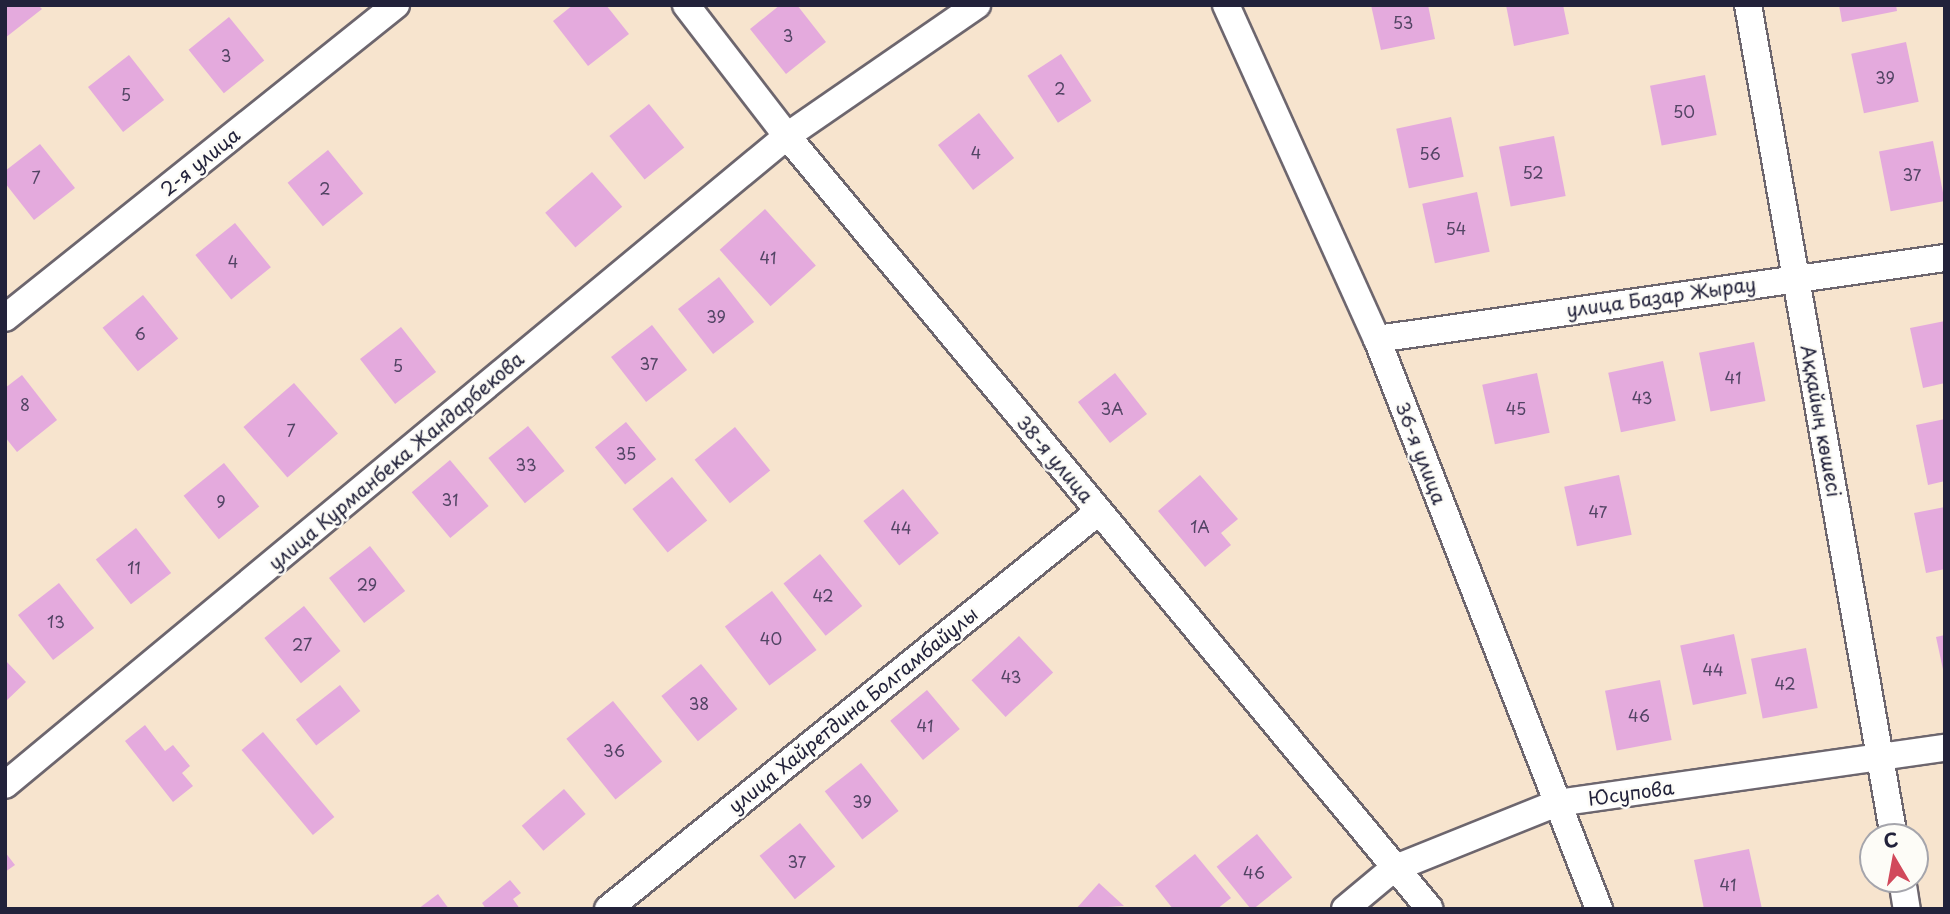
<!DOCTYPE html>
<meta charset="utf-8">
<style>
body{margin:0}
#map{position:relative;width:1950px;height:914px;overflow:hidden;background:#f7e4ce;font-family:"Playpen Sans",sans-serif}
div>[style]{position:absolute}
.building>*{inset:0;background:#e4aadd;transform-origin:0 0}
.roads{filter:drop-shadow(2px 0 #6d666e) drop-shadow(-2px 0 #6d666e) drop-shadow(0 2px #6d666e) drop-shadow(0 -2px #6d666e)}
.street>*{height:26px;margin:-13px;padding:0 13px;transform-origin:13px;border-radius:13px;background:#fff}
span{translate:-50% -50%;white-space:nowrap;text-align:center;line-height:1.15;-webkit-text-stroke:5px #fdfcf7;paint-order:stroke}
.number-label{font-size:16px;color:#524464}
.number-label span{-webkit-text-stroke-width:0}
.street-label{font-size:19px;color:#22223b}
.frame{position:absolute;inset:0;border:7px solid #22223b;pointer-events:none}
.north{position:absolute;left:1859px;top:823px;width:70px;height:70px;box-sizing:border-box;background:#fdfcf7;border:2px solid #a5a5ac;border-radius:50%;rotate:350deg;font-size:19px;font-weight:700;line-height:28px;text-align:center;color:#22223b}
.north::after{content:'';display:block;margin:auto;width:24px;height:32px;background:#d1495b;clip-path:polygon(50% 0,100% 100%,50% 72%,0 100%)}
</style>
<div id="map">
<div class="building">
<div style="clip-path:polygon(5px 5px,38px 5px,42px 9px,5px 38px)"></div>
<div style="clip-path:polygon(573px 5px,606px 5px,629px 34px,588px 66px,553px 21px)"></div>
<div style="clip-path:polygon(780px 5px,797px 5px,826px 42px,786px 74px,750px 29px)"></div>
<div style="clip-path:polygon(1371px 5px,1428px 5px,1435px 39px,1381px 50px)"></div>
<div style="clip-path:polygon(1506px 5px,1563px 5px,1569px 34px,1514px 46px)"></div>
<div style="clip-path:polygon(1839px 5px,1896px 5px,1897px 11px,1842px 22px)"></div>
<div style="left:229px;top:17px;width:56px;height:52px;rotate:51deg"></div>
<div style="left:1906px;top:42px;width:61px;height:56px;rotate:78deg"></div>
<div style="left:1061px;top:54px;width:56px;height:40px;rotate:57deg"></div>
<div style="left:129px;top:55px;width:57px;height:52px;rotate:52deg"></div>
<div style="left:1705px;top:75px;width:61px;height:56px;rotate:79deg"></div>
<div style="left:649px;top:104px;width:56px;height:51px;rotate:51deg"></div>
<div style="left:979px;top:113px;width:57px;height:52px;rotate:52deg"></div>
<div style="left:1451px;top:117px;width:61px;height:56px;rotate:78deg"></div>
<div style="left:1554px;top:136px;width:61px;height:56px;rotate:79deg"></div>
<div style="left:1933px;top:141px;width:61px;height:55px;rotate:79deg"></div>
<div style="clip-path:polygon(40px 144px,75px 188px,34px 220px,5px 183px,5px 171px)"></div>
<div style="left:328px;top:150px;width:56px;height:52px;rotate:51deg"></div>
<div style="left:592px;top:172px;width:46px;height:62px;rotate:49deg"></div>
<div style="left:1477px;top:192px;width:61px;height:56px;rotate:78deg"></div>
<div style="left:765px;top:209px;width:76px;height:61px;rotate:48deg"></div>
<div style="left:235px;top:223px;width:57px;height:51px;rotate:51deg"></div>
<div style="left:719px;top:277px;width:57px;height:52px;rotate:52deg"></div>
<div style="left:143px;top:295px;width:56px;height:52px;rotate:51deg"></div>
<div style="clip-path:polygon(1945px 321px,1945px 383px,1923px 388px,1910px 328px)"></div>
<div style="left:652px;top:325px;width:57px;height:52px;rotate:52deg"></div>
<div style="left:401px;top:327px;width:57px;height:52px;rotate:52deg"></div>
<div style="left:1754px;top:342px;width:60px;height:56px;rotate:79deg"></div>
<div style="left:1663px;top:361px;width:61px;height:56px;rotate:78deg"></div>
<div style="left:1115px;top:373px;width:52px;height:47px;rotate:52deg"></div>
<div style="left:1537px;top:373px;width:61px;height:56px;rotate:78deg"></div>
<div style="clip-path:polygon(22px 375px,57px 420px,17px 452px,5px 437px,5px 388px)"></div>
<div style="left:294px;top:383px;width:67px;height:67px;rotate:49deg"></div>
<div style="clip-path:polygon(1945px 419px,1945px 481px,1928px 485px,1916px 425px)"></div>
<div style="left:626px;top:422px;width:48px;height:40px;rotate:51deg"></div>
<div style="left:528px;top:426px;width:58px;height:51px;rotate:51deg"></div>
<div style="left:735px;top:427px;width:56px;height:52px;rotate:51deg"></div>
<div style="left:450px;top:460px;width:60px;height:50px;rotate:50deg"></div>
<div style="left:224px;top:463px;width:56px;height:52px;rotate:51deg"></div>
<div style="clip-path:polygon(1200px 475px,1238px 519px,1221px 533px,1231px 545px,1205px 567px,1158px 511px)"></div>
<div style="left:1619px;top:475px;width:61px;height:56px;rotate:78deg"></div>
<div style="left:672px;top:477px;width:56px;height:51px;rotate:51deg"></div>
<div style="left:903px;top:489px;width:57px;height:51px;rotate:51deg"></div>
<div style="clip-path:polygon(1945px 507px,1945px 569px,1926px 573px,1914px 513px)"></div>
<div style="left:136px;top:528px;width:57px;height:51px;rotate:52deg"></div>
<div style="left:370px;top:546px;width:57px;height:52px;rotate:52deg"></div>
<div style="left:820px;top:554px;width:67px;height:47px;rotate:51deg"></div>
<div style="left:59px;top:583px;width:57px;height:52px;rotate:52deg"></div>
<div style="left:772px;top:591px;width:74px;height:59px;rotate:53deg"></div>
<div style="left:304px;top:606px;width:58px;height:51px;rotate:51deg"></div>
<div style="left:1734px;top:634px;width:61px;height:55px;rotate:78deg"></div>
<div style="clip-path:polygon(1945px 635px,1945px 674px,1944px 674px,1936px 637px)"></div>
<div style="left:1019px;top:636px;width:50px;height:65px;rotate:47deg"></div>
<div style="left:1806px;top:648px;width:61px;height:56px;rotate:79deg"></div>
<div style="clip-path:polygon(5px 660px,26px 682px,5px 702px)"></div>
<div style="left:701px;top:664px;width:58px;height:51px;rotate:51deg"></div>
<div style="left:1660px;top:680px;width:61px;height:56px;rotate:79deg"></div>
<div style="left:340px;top:685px;width:33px;height:56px;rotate:52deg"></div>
<div style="left:927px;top:690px;width:51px;height:48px;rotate:50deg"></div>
<div style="left:613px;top:701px;width:78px;height:60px;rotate:51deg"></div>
<div style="clip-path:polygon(145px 725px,165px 751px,173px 745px,190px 766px,182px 773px,193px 786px,173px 802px,125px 741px)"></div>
<div style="left:263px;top:732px;width:111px;height:28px;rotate:50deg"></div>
<div style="left:861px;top:763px;width:61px;height:46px;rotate:52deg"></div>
<div style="left:564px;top:789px;width:33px;height:56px;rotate:49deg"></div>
<div style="left:800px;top:823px;width:56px;height:52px;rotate:51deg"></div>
<div style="left:1257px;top:834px;width:56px;height:52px;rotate:51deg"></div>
<div style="clip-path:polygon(1749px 849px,1762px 909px,1704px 909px,1694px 860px)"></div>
<div style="clip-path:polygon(5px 852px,15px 865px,5px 872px)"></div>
<div style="clip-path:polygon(1195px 854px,1231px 898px,1217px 909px,1173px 909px,1155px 886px)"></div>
<div style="clip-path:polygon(510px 880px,521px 893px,513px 899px,520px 909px,486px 909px,482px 903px)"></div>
<div style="clip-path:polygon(1099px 883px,1124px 906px,1076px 909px)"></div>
<div style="clip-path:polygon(438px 894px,449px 909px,418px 909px)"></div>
</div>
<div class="roads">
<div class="street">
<div style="left:686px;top:5px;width:165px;rotate:52.4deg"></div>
<div style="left:787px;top:136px;width:1005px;rotate:50.25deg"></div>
<div style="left:1226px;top:5px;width:367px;rotate:65.7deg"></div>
<div style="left:1377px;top:339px;width:612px;rotate:68.72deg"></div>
<div style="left:1748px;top:5px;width:845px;rotate:80.05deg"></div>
<div style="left:5px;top:318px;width:501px;rotate:-38.68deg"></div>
<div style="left:1377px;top:339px;width:574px;rotate:-8.12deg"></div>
<div style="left:5px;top:785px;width:1016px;rotate:-39.69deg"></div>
<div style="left:787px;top:136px;width:231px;rotate:-34.6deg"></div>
<div style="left:1902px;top:879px;width:30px;rotate:81deg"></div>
<div style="left:608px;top:909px;width:631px;rotate:-39.01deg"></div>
<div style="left:1345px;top:909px;width:62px;rotate:-39.8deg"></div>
<div style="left:1393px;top:869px;width:177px;rotate:-21.9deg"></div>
<div style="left:1557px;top:803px;width:392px;rotate:-8.1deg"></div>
</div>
</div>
<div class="number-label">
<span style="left:1403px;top:22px">53</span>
<span style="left:788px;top:35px">3</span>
<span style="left:226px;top:55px">3</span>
<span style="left:1885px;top:77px">39</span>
<span style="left:1060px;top:88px">2</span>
<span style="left:126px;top:94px">5</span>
<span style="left:1684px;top:111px">50</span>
<span style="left:976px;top:152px">4</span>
<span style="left:1430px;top:153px">56</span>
<span style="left:1533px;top:172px">52</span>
<span style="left:1912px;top:174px">37</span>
<span style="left:36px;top:177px">7</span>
<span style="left:325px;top:188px">2</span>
<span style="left:1456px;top:228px">54</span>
<span style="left:768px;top:257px">41</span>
<span style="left:233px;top:261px">4</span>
<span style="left:716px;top:316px">39</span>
<span style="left:140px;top:333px">6</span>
<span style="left:649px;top:363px">37</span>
<span style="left:398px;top:365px">5</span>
<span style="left:1733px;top:377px">41</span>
<span style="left:1642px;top:397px">43</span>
<span style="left:25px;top:404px">8</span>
<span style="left:1112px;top:408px">3А</span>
<span style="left:1516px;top:408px">45</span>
<span style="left:291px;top:430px">7</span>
<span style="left:626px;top:453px">35</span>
<span style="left:526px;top:464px">33</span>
<span style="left:450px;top:499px">31</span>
<span style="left:221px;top:501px">9</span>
<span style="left:1598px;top:511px">47</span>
<span style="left:1200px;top:526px">1А</span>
<span style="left:901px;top:527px">44</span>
<span style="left:134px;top:567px">11</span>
<span style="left:367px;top:584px">29</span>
<span style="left:823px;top:595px">42</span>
<span style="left:56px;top:621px">13</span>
<span style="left:771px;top:638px">40</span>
<span style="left:302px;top:644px">27</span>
<span style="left:1713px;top:669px">44</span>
<span style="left:1011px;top:676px">43</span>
<span style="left:1785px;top:683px">42</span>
<span style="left:699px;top:703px">38</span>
<span style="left:1639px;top:715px">46</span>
<span style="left:925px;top:725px">41</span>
<span style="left:614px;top:750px">36</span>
<span style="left:862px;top:801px">39</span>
<span style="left:797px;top:861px">37</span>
<span style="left:1254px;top:872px">46</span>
<span style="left:1728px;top:884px">41</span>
</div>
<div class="street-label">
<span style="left:200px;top:162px;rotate:-39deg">2-я улица</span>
<span style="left:1661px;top:297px;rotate:-8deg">улица Базар Жырау</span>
<span style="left:1821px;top:421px;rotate:80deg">Аққайың көшесі</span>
<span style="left:1421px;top:453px;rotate:69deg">36-я улица</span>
<span style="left:1055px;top:459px;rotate:50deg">38-я улица</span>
<span style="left:396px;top:461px;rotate:-40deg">улица Курманбека Жандарбекова</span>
<span style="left:853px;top:710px;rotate:-39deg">улица Хайретдина Болгамбайулы</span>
<span style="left:1631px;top:793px;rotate:-8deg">Юсупова</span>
</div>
<div class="frame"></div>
<div class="north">С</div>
</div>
